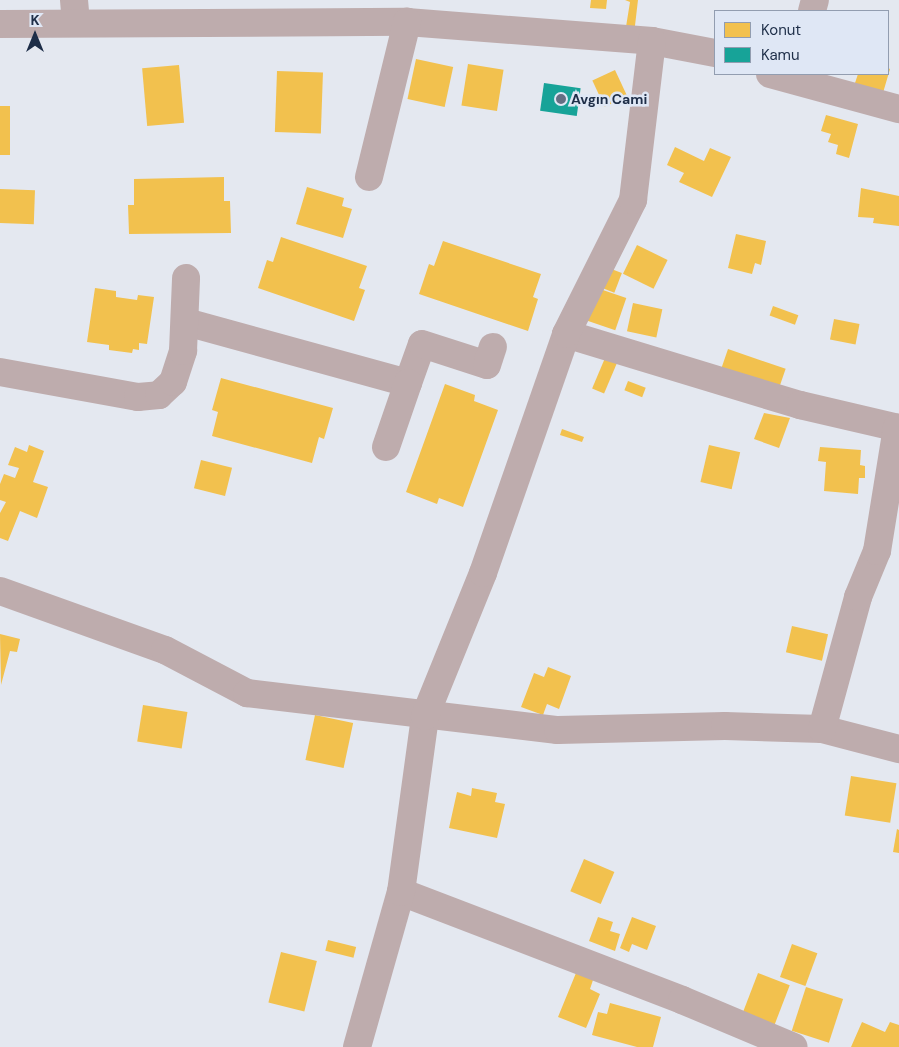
<!DOCTYPE html>
<meta charset="utf-8">
<style>
body{margin:0}
#map{position:relative;width:899px;height:1047px;overflow:hidden;background:#e4e8f0;font-family:"DM Sans",sans-serif}
div>[style]{position:absolute}
.homes>*{inset:0;background:#f2c14e;transform-origin:0 0}
.public>*{inset:0;background:#17a398;transform-origin:0 0}
.minor>*{height:28px;margin:-14px;padding:0 14px;transform-origin:14px;border-radius:14px;background:#beacad}
.dots>*{width:14px;height:14px;translate:-50% -50%;box-sizing:border-box;border:2px solid #dfe7f5;border-radius:50%}
span{translate:-50% -50%;white-space:nowrap;text-align:center;line-height:1.15;-webkit-text-stroke:5px #dfe7f5;paint-order:stroke}
.poi-label{font-size:14px;color:#1e2e48;font-weight:700}
.left{translate:0 -50%;text-align:left}
.legend{position:absolute;left:714px;top:10px;width:175px;height:65px;box-sizing:border-box;background:#dfe7f5;border:1px solid #929db0;margin:0;padding:6px 9px;list-style:none;font-size:15px;color:#1e2e48}
.legend li{display:flex;align-items:center;gap:10px;height:25px}
.legend b{width:25px;border:1px solid #929db0}
.north{position:absolute;left:10px;top:10px;width:50px;height:50px;-webkit-text-stroke:4px #dfe7f5;paint-order:stroke;rotate:0deg;font-size:14px;font-weight:700;line-height:20px;text-align:center;color:#1e2e48}
.north::after{content:'';display:block;margin:auto;width:18px;height:22px;background:#1e2e48;clip-path:polygon(50% 0,100% 100%,50% 72%,0 100%)}
</style>
<div id="map">
<div class="homes">
<div style="clip-path:polygon(591px 0,607px 0,606px 9px,590px 8px)"></div>
<div style="clip-path:polygon(638px 0,634px 34px,625px 33px,630px 2px,625px 0)"></div>
<div style="left:416px;top:59px;width:38px;height:41px;rotate:12deg"></div>
<div style="left:468px;top:64px;width:36px;height:42px;rotate:9deg"></div>
<div style="left:179px;top:65px;width:58px;height:37px;rotate:85deg"></div>
<div style="clip-path:polygon(888px 68px,890px 69px,880px 103px,851px 95px,858px 74px,888px 74px)"></div>
<div style="left:615px;top:70px;width:29px;height:25px;rotate:65deg"></div>
<div style="left:277px;top:71px;width:46px;height:61px;rotate:2deg"></div>
<div style="left:0;top:106px;width:10px;height:49px"></div>
<div style="clip-path:polygon(826px 115px,858px 124px,849px 158px,836px 154px,838px 145px,828px 142px,831px 134px,821px 131px)"></div>
<div style="clip-path:polygon(675px 147px,704px 161px,710px 148px,731px 157px,712px 197px,679px 182px,684px 173px,667px 165px)"></div>
<div style="clip-path:polygon(224px 177px,224px 201px,230px 201px,231px 233px,129px 234px,128px 205px,134px 205px,134px 179px)"></div>
<div style="clip-path:polygon(307px 187px,344px 198px,342px 206px,352px 209px,343px 238px,296px 224px)"></div>
<div style="clip-path:polygon(861px 188px,899px 196px,899px 226px,873px 223px,874px 218px,858px 217px)"></div>
<div style="left:0;top:189px;width:35px;height:34px;rotate:2deg"></div>
<div style="clip-path:polygon(736px 234px,766px 241px,761px 265px,755px 263px,752px 274px,728px 268px)"></div>
<div style="clip-path:polygon(281px 237px,367px 266px,359px 288px,365px 290px,354px 321px,258px 288px,267px 260px,273px 262px)"></div>
<div style="clip-path:polygon(443px 241px,541px 274px,533px 297px,538px 299px,528px 331px,419px 294px,429px 264px,434px 266px)"></div>
<div style="left:637px;top:245px;width:34px;height:32px;rotate:26deg"></div>
<div style="left:606px;top:267px;width:17px;height:21px;rotate:21deg"></div>
<div style="clip-path:polygon(95px 288px,116px 291px,116px 297px,137px 300px,138px 295px,154px 297px,147px 344px,139px 343px,139px 350px,133px 349px,132px 353px,109px 350px,109px 345px,87px 342px)"></div>
<div style="left:597px;top:288px;width:31px;height:34px;rotate:19deg"></div>
<div style="left:633px;top:303px;width:30px;height:29px;rotate:12deg"></div>
<div style="left:773px;top:306px;width:27px;height:10px;rotate:20deg"></div>
<div style="left:834px;top:319px;width:26px;height:21px;rotate:11deg"></div>
<div style="left:728px;top:349px;width:61px;height:29px;rotate:19deg"></div>
<div style="left:605px;top:358px;width:13px;height:33px;rotate:23deg"></div>
<div style="clip-path:polygon(221px 378px,333px 408px,324px 439px,319px 437px,312px 463px,212px 436px,218px 412px,212px 410px)"></div>
<div style="left:628px;top:381px;width:19px;height:10px;rotate:21deg"></div>
<div style="clip-path:polygon(445px 384px,475px 395px,474px 401px,498px 410px,463px 507px,439px 498px,437px 504px,406px 492px)"></div>
<div style="clip-path:polygon(764px 413px,790px 418px,779px 448px,754px 439px)"></div>
<div style="clip-path:polygon(562px 429px,584px 437px,582px 442px,560px 435px)"></div>
<div style="clip-path:polygon(29px 445px,44px 451px,33px 482px,48px 487px,37px 518px,20px 511px,8px 541px,0 538px,0 513px,6px 502px,0 500px,0 484px,4px 474px,15px 478px,19px 468px,8px 465px,15px 447px,27px 452px)"></div>
<div style="left:709px;top:445px;width:32px;height:38px;rotate:13deg"></div>
<div style="clip-path:polygon(820px 447px,861px 450px,860px 465px,865px 466px,865px 478px,859px 478px,858px 494px,824px 491px,826px 462px,818px 461px)"></div>
<div style="left:201px;top:460px;width:32px;height:29px;rotate:14deg"></div>
<div style="left:792px;top:626px;width:37px;height:27px;rotate:13deg"></div>
<div style="clip-path:polygon(0 634px,20px 639px,17px 652px,10px 651px,1px 685px)"></div>
<div style="clip-path:polygon(548px 667px,571px 676px,559px 709px,547px 704px,543px 715px,521px 707px,534px 673px,544px 677px)"></div>
<div style="left:143px;top:705px;width:45px;height:37px;rotate:9deg"></div>
<div style="left:315px;top:715px;width:39px;height:46px;rotate:12deg"></div>
<div style="left:851px;top:776px;width:46px;height:40px;rotate:9deg"></div>
<div style="clip-path:polygon(472px 788px,497px 793px,495px 802px,505px 804px,497px 838px,449px 828px,457px 792px,471px 796px)"></div>
<div style="clip-path:polygon(897px 829px,899px 830px,899px 853px,893px 852px)"></div>
<div style="left:584px;top:859px;width:33px;height:35px;rotate:23deg"></div>
<div style="clip-path:polygon(598px 917px,613px 922px,610px 931px,620px 934px,615px 951px,589px 941px)"></div>
<div style="clip-path:polygon(632px 917px,656px 926px,647px 950px,632px 944px,629px 952px,620px 948px)"></div>
<div style="left:328px;top:940px;width:29px;height:11px;rotate:14deg"></div>
<div style="left:792px;top:944px;width:27px;height:35px;rotate:20deg"></div>
<div style="left:281px;top:952px;width:37px;height:52px;rotate:14deg"></div>
<div style="clip-path:polygon(576px 973px,593px 980px,590px 989px,600px 994px,586px 1028px,558px 1017px)"></div>
<div style="left:758px;top:973px;width:34px;height:42px;rotate:21deg"></div>
<div style="left:806px;top:987px;width:39px;height:46px;rotate:18deg"></div>
<div style="clip-path:polygon(610px 1003px,661px 1017px,653px 1047px,637px 1047px,592px 1035px,598px 1012px,607px 1014px)"></div>
<div style="clip-path:polygon(862px 1022px,885px 1032px,890px 1022px,899px 1025px,899px 1047px,851px 1047px)"></div>
</div>
<div class="public">
<div style="left:544px;top:83px;width:37px;height:28px;rotate:8deg"></div>
</div>
<div class="minor">
<div style="left:74px;top:0;width:23px;rotate:85deg"></div>
<div style="left:812px;top:11px;width:11px;rotate:-75deg"></div>
<div style="left:0;top:24px;width:407px;rotate:-0.3deg"></div>
<div style="left:407px;top:22px;width:246px;rotate:4.4deg"></div>
<div style="left:652px;top:41px;width:64px;rotate:10.8deg"></div>
<div style="left:770px;top:74px;width:134px;rotate:15.2deg"></div>
<div style="left:369px;top:177px;width:160px;rotate:-76.2deg"></div>
<div style="left:186px;top:322px;width:230px;rotate:15.4deg"></div>
<div style="left:408px;top:383px;width:41px;rotate:-70.3deg"></div>
<div style="left:422px;top:344px;width:68px;rotate:17.9deg"></div>
<div style="left:487px;top:365px;width:19px;rotate:-72deg"></div>
<div style="left:566px;top:334px;width:245px;rotate:16.9deg"></div>
<div style="left:800px;top:405px;width:102px;rotate:13.1deg"></div>
<div style="left:0;top:372px;width:140px;rotate:10.3deg"></div>
<div style="left:138px;top:397px;width:21px;rotate:-5deg"></div>
<div style="left:159px;top:395px;width:19px;rotate:-43deg"></div>
<div style="left:173px;top:382px;width:33px;rotate:-72deg"></div>
<div style="left:183px;top:351px;width:73px;rotate:-87.6deg"></div>
<div style="left:386px;top:447px;width:68px;rotate:-71deg"></div>
<div style="left:0;top:591px;width:175px;rotate:19.7deg"></div>
<div style="left:165px;top:650px;width:93px;rotate:27.7deg"></div>
<div style="left:247px;top:693px;width:313px;rotate:6.8deg"></div>
<div style="left:558px;top:730px;width:167px;rotate:-1.4deg"></div>
<div style="left:725px;top:726px;width:97px;rotate:1.8deg"></div>
<div style="left:822px;top:729px;width:80px;rotate:14.6deg"></div>
<div style="left:822px;top:729px;width:137px;rotate:-74.7deg"></div>
<div style="left:858px;top:597px;width:50px;rotate:-67.6deg"></div>
<div style="left:877px;top:551px;width:125px;rotate:-80.8deg"></div>
<div style="left:401px;top:892px;width:301px;rotate:21deg"></div>
<div style="left:682px;top:1000px;width:121px;rotate:22.8deg"></div>
<div style="left:357px;top:1047px;width:161px;rotate:-74.2deg"></div>
<div style="left:401px;top:892px;width:178px;rotate:-82.2deg"></div>
<div style="left:425px;top:716px;width:154px;rotate:-67.9deg"></div>
<div style="left:483px;top:573px;width:253px;rotate:-70.8deg"></div>
<div style="left:566px;top:334px;width:150px;rotate:-63.4deg"></div>
<div style="left:633px;top:200px;width:160px;rotate:-83.2deg"></div>
</div>
<div class="dots">
<div style="left:561px;top:99px;background:#636f83"></div>
</div>
<div class="poi-label">
<span class="left" style="left:571px;top:99px">Avgın Cami</span>
</div>
<ul class="legend">
<li><b style="height:14px;background:#f2c14e"></b>Konut</li>
<li><b style="height:14px;background:#17a398"></b>Kamu</li>
</ul>
<div class="north">K</div>
</div>
